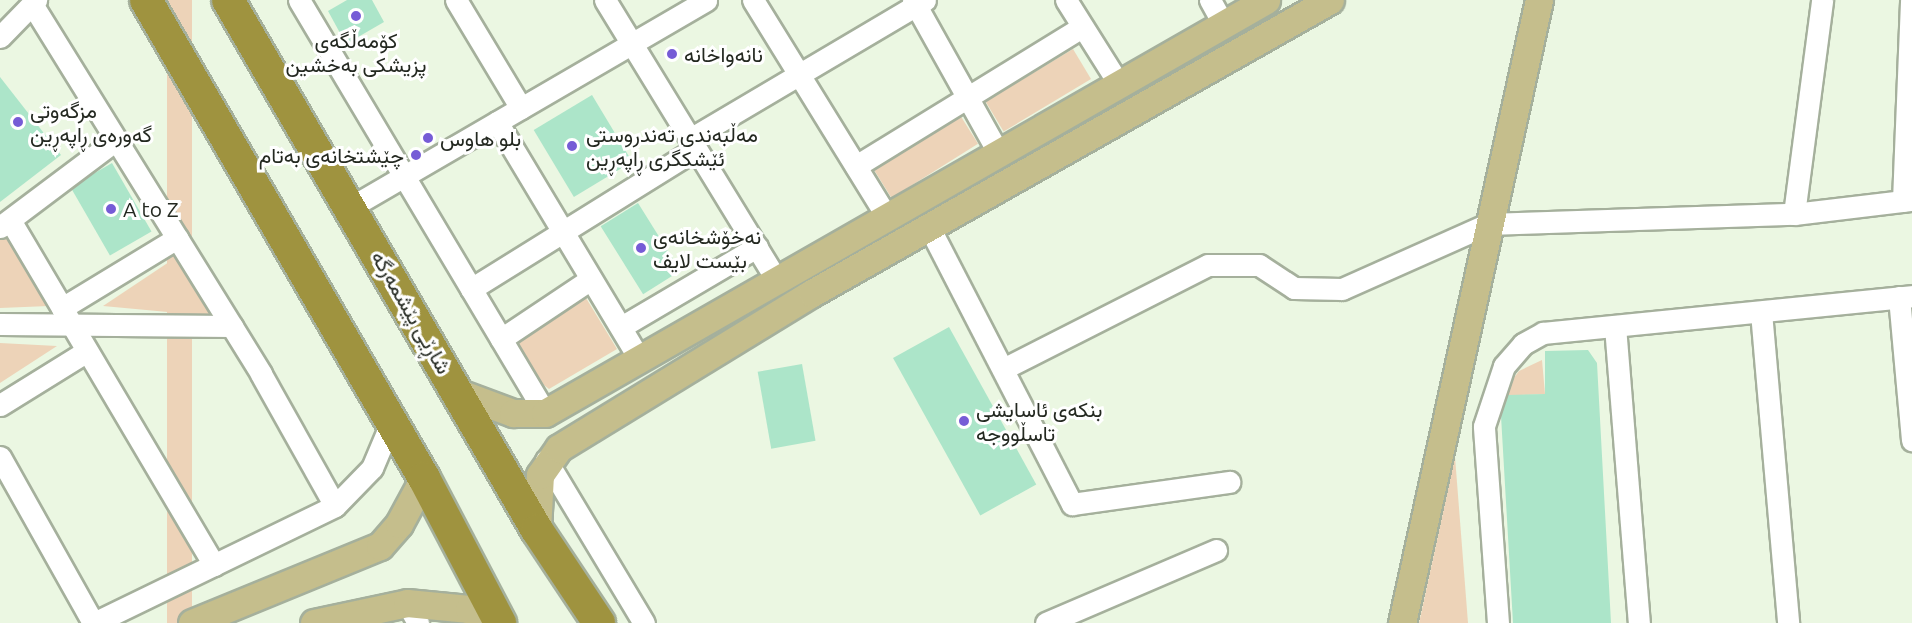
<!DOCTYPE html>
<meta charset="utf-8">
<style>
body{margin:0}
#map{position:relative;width:1912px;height:623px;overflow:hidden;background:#ebf7e2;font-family:Ubuntu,Vazirmatn,sans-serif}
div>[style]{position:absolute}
.green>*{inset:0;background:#edd3b8;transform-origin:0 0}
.building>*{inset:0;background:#ace5c9;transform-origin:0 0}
.roads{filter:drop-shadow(2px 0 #a5b09c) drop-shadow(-2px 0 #a5b09c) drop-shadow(0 2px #a5b09c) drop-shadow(0 -2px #a5b09c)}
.minor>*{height:21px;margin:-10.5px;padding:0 10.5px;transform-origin:10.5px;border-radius:10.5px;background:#fff}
.major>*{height:27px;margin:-13.5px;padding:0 13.5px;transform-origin:13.5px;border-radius:13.5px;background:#c5be8c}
.highway>*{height:32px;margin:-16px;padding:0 16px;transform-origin:16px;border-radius:16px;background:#9f933f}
.dots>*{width:16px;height:16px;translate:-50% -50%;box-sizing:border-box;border:3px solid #fff;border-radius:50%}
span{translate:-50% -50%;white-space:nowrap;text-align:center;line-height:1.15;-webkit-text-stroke:6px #fff;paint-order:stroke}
.poi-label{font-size:21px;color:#232820}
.left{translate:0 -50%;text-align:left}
.right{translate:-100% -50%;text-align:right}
.street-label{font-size:21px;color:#232820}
</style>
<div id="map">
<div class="green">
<div style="left:167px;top:0;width:25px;height:725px"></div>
<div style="left:1073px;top:49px;width:35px;height:102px;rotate:59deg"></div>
<div style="left:960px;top:115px;width:34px;height:102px;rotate:58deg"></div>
<div style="clip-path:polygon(5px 234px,49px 306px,0 308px,0 238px)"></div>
<div style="clip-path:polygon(181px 254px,211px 316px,103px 306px)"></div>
<div style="clip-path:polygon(583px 293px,617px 349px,549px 389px,535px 378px,514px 345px,512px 332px)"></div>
<div style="clip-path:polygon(0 343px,57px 346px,0 383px)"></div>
<div style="clip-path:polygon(1542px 360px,1545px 394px,1500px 396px,1519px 371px)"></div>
<div style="clip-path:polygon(1455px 457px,1468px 623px,1419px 623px)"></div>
</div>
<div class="building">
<div style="clip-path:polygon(347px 0,372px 0,384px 22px,346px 44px,328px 11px)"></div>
<div style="clip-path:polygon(0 77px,61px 155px,0 202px)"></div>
<div style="left:592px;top:95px;width:78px;height:68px;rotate:59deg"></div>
<div style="left:112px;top:163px;width:79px;height:48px;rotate:60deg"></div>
<div style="left:638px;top:203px;width:80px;height:44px;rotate:58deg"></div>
<div style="left:949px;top:327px;width:180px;height:64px;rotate:61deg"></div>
<div style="clip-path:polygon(1588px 350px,1597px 363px,1611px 623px,1513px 623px,1501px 416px,1508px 395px,1545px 394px,1545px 351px)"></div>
<div style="left:802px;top:364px;width:78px;height:45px;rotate:80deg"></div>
</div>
<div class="roads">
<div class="minor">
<div style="left:299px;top:0;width:481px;rotate:59.2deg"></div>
<div style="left:456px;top:0;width:126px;rotate:59deg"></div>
<div style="left:605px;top:0;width:327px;rotate:58.5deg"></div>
<div style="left:753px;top:0;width:253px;rotate:58.3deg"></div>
<div style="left:913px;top:0;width:172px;rotate:60.8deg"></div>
<div style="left:1066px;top:0;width:99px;rotate:57.8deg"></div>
<div style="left:1210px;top:0;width:29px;rotate:61deg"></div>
<div style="left:32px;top:4px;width:435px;rotate:58.2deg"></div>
<div style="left:261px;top:374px;width:151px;rotate:60.7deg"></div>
<div style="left:0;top:37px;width:52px;rotate:-45.8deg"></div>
<div style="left:497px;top:122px;width:275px;rotate:59deg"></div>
<div style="left:690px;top:139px;width:273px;rotate:-30.6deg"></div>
<div style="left:856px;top:166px;width:265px;rotate:-31.6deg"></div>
<div style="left:1903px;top:201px;width:201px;rotate:-87.7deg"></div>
<div style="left:351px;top:207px;width:411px;rotate:-30.2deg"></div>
<div style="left:1794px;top:214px;width:216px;rotate:-82.5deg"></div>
<div style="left:10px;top:220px;width:401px;rotate:59.4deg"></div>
<div style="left:0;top:227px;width:145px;rotate:-36.9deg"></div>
<div style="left:929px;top:227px;width:312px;rotate:62.7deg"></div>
<div style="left:1072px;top:504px;width:159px;rotate:-8deg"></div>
<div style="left:471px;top:289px;width:265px;rotate:-31.9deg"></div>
<div style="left:1899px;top:297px;width:144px;rotate:84.8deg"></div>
<div style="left:62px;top:308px;width:135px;rotate:-31.3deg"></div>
<div style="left:1761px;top:312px;width:312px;rotate:85deg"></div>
<div style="left:0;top:324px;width:232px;rotate:0.5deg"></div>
<div style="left:1615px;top:326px;width:298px;rotate:85.4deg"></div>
<div style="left:621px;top:327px;width:158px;rotate:-30.5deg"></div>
<div style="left:501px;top:339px;width:108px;rotate:-33.7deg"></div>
<div style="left:1003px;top:369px;width:230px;rotate:-26.9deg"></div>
<div style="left:1208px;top:265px;width:51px"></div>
<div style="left:1259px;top:265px;width:42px;rotate:33.3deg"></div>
<div style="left:1294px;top:288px;width:48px;rotate:1.2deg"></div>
<div style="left:1342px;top:289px;width:160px;rotate:-24deg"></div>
<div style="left:1488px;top:224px;width:306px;rotate:-1.9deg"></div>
<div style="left:1794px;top:214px;width:119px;rotate:-6.8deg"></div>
<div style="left:0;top:405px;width:102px;rotate:-31.8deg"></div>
<div style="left:0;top:457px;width:190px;rotate:60.7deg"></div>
<div style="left:546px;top:460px;width:190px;rotate:59deg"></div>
<div style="left:407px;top:603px;width:23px;rotate:61deg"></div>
<div style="left:94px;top:623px;width:268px;rotate:-25.9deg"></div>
<div style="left:335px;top:506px;width:53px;rotate:-45.8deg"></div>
<div style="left:372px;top:468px;width:49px;rotate:-67.1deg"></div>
<div style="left:1046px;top:623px;width:185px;rotate:-23.2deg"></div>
<div style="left:1498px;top:623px;width:197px;rotate:-94.1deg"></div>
<div style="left:1484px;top:426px;width:63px;rotate:-71.6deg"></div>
<div style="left:1504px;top:366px;width:29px;rotate:-49deg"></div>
<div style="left:1523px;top:344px;width:23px;rotate:-29deg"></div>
<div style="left:1543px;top:333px;width:371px;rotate:-5.7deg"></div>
</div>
<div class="major">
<div style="left:459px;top:393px;width:58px;rotate:20.3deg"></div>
<div style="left:513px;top:413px;width:32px"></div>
<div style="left:545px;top:413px;width:831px;rotate:-29.8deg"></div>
<div style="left:537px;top:530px;width:55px;rotate:-86.9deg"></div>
<div style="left:540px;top:475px;width:33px;rotate:-55deg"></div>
<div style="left:559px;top:448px;width:297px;rotate:-31.5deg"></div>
<div style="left:812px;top:293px;width:595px;rotate:-29.49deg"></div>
<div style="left:192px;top:623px;width:203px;rotate:-22.3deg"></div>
<div style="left:380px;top:546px;width:29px;rotate:-49deg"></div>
<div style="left:399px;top:524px;width:52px;rotate:-61.5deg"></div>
<div style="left:314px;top:623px;width:95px;rotate:-12.1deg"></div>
<div style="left:407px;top:603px;width:62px;rotate:5.5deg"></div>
<div style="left:469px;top:609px;width:26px;rotate:32deg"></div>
<div style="left:1402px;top:623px;width:638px;rotate:-77.6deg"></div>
</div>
<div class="highway">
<div style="left:146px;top:0;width:553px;rotate:59.82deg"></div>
<div style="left:424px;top:478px;width:164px;rotate:62.3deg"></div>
<div style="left:228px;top:0;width:613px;rotate:59.76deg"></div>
<div style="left:537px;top:530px;width:112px;rotate:56.3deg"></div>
</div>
</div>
<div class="dots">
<div style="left:356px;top:16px;background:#765cd6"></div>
<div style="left:672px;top:54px;background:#765cd6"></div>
<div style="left:18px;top:122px;background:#765cd6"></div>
<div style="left:428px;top:138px;background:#765cd6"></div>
<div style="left:572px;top:146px;background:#765cd6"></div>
<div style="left:416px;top:155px;background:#765cd6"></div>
<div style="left:111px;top:209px;background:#765cd6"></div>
<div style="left:641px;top:248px;background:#765cd6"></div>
<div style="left:964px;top:421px;background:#765cd6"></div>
</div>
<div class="poi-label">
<span style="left:356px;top:52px">کۆمەڵگەی<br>پزیشکی بەخشین</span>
<span class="left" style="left:684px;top:54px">نانەواخانە</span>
<span class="left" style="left:30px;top:122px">مزگەوتی<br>گەورەی ڕاپەڕین</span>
<span class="left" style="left:586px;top:146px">مەڵبەندی تەندروستی<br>ئێشکگری ڕاپەڕین</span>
<span class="left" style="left:440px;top:138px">بلو هاوس</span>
<span class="right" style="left:404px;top:155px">چێشتخانەی بەتام</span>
<span class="left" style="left:123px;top:209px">A to Z</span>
<span class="left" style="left:653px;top:248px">نەخۆشخانەی<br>بێست لایف</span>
<span class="left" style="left:976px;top:421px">بنکەی ئاسایشی<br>تاسڵووجە</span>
</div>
<div class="street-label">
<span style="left:412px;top:312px;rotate:60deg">شاڕێی پێشمەرگە</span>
</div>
</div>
